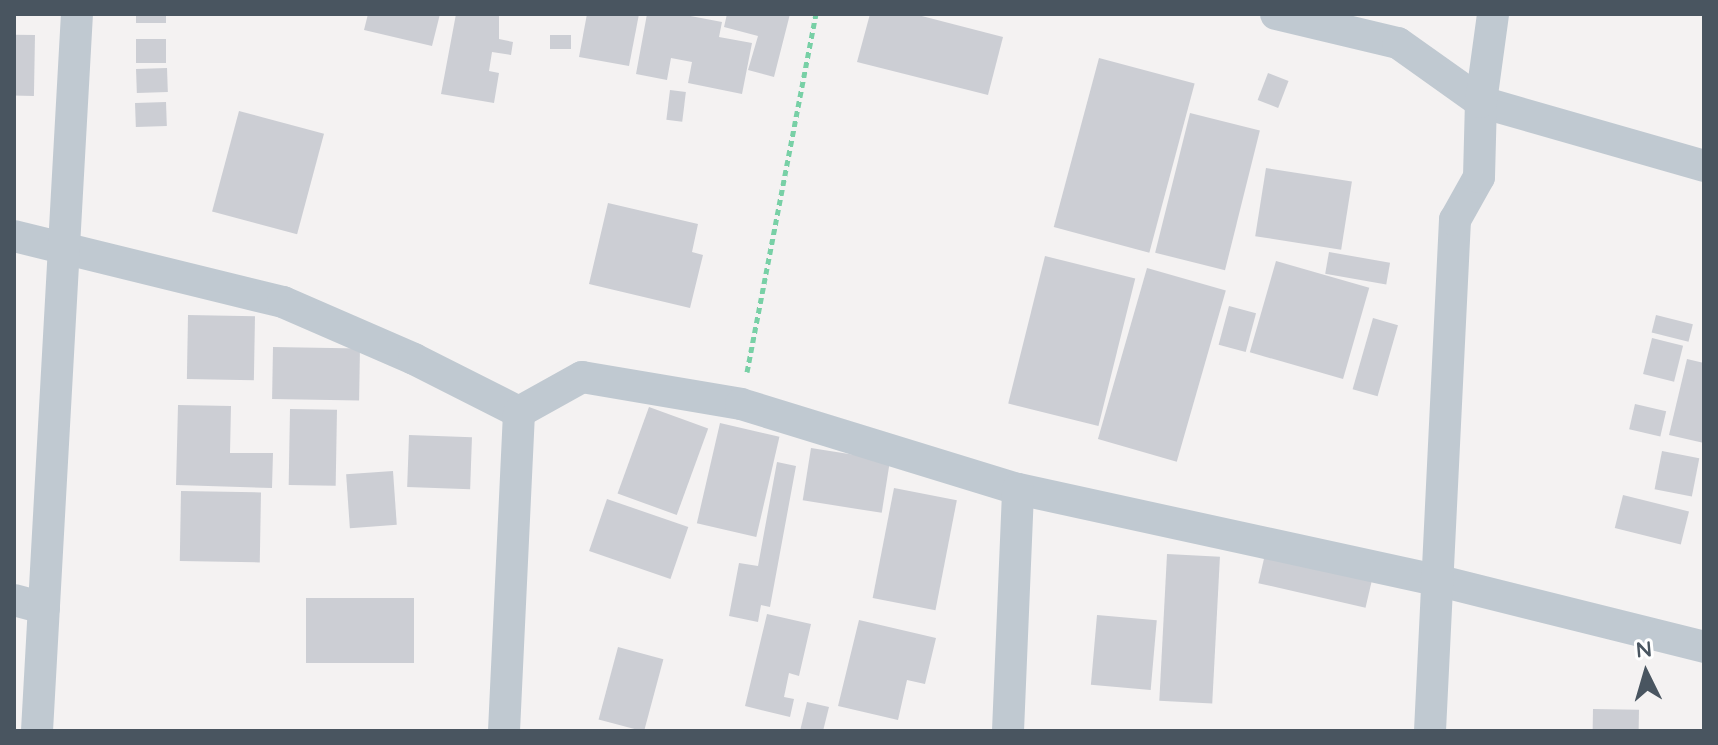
<!DOCTYPE html>
<style>
body{margin:0}
#map{position:relative;width:1718px;height:745px;overflow:hidden;background:#f4f2f2;font-family:Quicksand,sans-serif}
div>[style]{position:absolute}
.building>*{inset:0;background:#ccced4;transform-origin:0 0}
.path>*{height:5px;margin-top:-2.5px;transform-origin:0;background:repeating-linear-gradient(90deg,#78d0a6 0 6px,transparent 0 10px)}
.minor>*{height:32px;margin:-16px;padding:0 16px;transform-origin:16px;border-radius:16px;background:#c0c9d1}
span{translate:-50% -50%;white-space:nowrap;text-align:center;line-height:1.15;-webkit-text-stroke:6px #fff;paint-order:stroke}
.frame{position:absolute;inset:0;border:16px solid #495560;pointer-events:none}
.north{position:absolute;left:1606px;top:633px;width:80px;height:80px;-webkit-text-stroke:6px #fff;paint-order:stroke;rotate:355deg;font-size:22px;font-weight:700;line-height:32px;text-align:center;color:#495560}
.north::after{content:'';display:block;margin:auto;width:28px;height:36px;background:#495560;clip-path:polygon(50% 0,100% 100%,50% 72%,0 100%)}
</style>
<div id="map">
<div class="building">
<div style="left:136px;top:14px;width:30px;height:9px"></div>
<div style="clip-path:polygon(368px 14px,440px 14px,432px 46px,364px 30px)"></div>
<div style="clip-path:polygon(456px 14px,499px 14px,499px 39px,513px 42px,511px 55px,492px 52px,489px 71px,499px 73px,494px 103px,441px 94px)"></div>
<div style="clip-path:polygon(587px 14px,639px 14px,629px 66px,579px 57px)"></div>
<div style="clip-path:polygon(647px 14px,680px 14px,722px 22px,719px 37px,752px 43px,742px 94px,688px 83px,692px 62px,671px 58px,667px 80px,636px 74px)"></div>
<div style="clip-path:polygon(727px 14px,790px 14px,774px 77px,748px 70px,758px 36px,724px 27px)"></div>
<div style="clip-path:polygon(870px 14px,914px 14px,1003px 37px,988px 95px,857px 62px)"></div>
<div style="left:35px;top:35px;width:61px;height:21px;rotate:91deg"></div>
<div style="left:550px;top:35px;width:21px;height:14px"></div>
<div style="left:136px;top:39px;width:30px;height:24px"></div>
<div style="left:1099px;top:58px;width:99px;height:175px;rotate:15deg"></div>
<div style="left:167px;top:68px;width:24px;height:31px;rotate:88deg"></div>
<div style="left:1268px;top:73px;width:22px;height:29px;rotate:21deg"></div>
<div style="left:670px;top:90px;width:16px;height:30px;rotate:7deg"></div>
<div style="left:166px;top:102px;width:24px;height:31px;rotate:88deg"></div>
<div style="left:239px;top:111px;width:88px;height:104px;rotate:15deg"></div>
<div style="left:1190px;top:113px;width:72px;height:144px;rotate:14deg"></div>
<div style="left:1266px;top:168px;width:87px;height:69px;rotate:9deg"></div>
<div style="clip-path:polygon(608px 203px,698px 224px,692px 252px,703px 255px,690px 308px,589px 284px)"></div>
<div style="left:1329px;top:252px;width:62px;height:22px;rotate:10deg"></div>
<div style="left:1045px;top:256px;width:93px;height:152px;rotate:14deg"></div>
<div style="left:1276px;top:261px;width:97px;height:95px;rotate:16deg"></div>
<div style="left:1147px;top:268px;width:82px;height:178px;rotate:16deg"></div>
<div style="left:1229px;top:306px;width:28px;height:40px;rotate:15deg"></div>
<div style="left:188px;top:315px;width:67px;height:64px;rotate:1deg"></div>
<div style="left:1656px;top:315px;width:38px;height:18px;rotate:14deg"></div>
<div style="left:1373px;top:318px;width:26px;height:74px;rotate:16deg"></div>
<div style="left:1652px;top:338px;width:32px;height:37px;rotate:14deg"></div>
<div style="left:273px;top:347px;width:87px;height:52px;rotate:1deg"></div>
<div style="clip-path:polygon(1687px 359px,1704px 363px,1704px 443px,1669px 435px)"></div>
<div style="left:1635px;top:404px;width:32px;height:26px;rotate:13deg"></div>
<div style="clip-path:polygon(178px 405px,231px 406px,230px 453px,273px 453px,272px 488px,176px 485px)"></div>
<div style="left:649px;top:407px;width:63px;height:92px;rotate:20deg"></div>
<div style="left:290px;top:409px;width:47px;height:76px;rotate:1deg"></div>
<div style="left:720px;top:423px;width:61px;height:103px;rotate:13deg"></div>
<div style="left:409px;top:435px;width:63px;height:52px;rotate:2deg"></div>
<div style="left:811px;top:448px;width:80px;height:53px;rotate:9deg"></div>
<div style="left:1662px;top:451px;width:38px;height:39px;rotate:11deg"></div>
<div style="clip-path:polygon(777px 462px,796px 466px,770px 607px,761px 605px,758px 622px,729px 616px,739px 563px,758px 566px)"></div>
<div style="left:393px;top:471px;width:54px;height:47px;rotate:86deg"></div>
<div style="left:894px;top:488px;width:64px;height:112px;rotate:11deg"></div>
<div style="left:181px;top:491px;width:80px;height:70px;rotate:1deg"></div>
<div style="left:1623px;top:495px;width:68px;height:34px;rotate:14deg"></div>
<div style="left:607px;top:499px;width:86px;height:55px;rotate:19deg"></div>
<div style="left:1266px;top:550px;width:110px;height:34px;rotate:13deg"></div>
<div style="left:1167px;top:554px;width:53px;height:147px;rotate:3deg"></div>
<div style="left:306px;top:598px;width:108px;height:65px"></div>
<div style="clip-path:polygon(767px 614px,811px 624px,799px 676px,789px 673px,784px 697px,794px 699px,790px 717px,745px 706px)"></div>
<div style="left:1097px;top:615px;width:60px;height:70px;rotate:5deg"></div>
<div style="clip-path:polygon(859px 620px,936px 638px,925px 684px,907px 680px,898px 720px,838px 706px)"></div>
<div style="left:618px;top:647px;width:47px;height:75px;rotate:15deg"></div>
<div style="clip-path:polygon(807px 702px,829px 707px,823px 731px,800px 731px)"></div>
<div style="left:1593px;top:709px;width:46px;height:22px;rotate:1deg"></div>
</div>
<div class="path">
<div style="left:747px;top:372px;width:365px;rotate:-79.1deg"></div>
</div>
<div class="minor">
<div style="left:1276px;top:14px;width:125px;rotate:13.4deg"></div>
<div style="left:1398px;top:43px;width:102px;rotate:35.4deg"></div>
<div style="left:1481px;top:102px;width:232px;rotate:16deg"></div>
<div style="left:14px;top:236px;width:277px;rotate:13.8deg"></div>
<div style="left:283px;top:302px;width:143px;rotate:23.5deg"></div>
<div style="left:414px;top:359px;width:118px;rotate:26.8deg"></div>
<div style="left:519px;top:412px;width:72px;rotate:-29.1deg"></div>
<div style="left:582px;top:377px;width:161px;rotate:9.6deg"></div>
<div style="left:741px;top:404px;width:290px;rotate:17.1deg"></div>
<div style="left:1018px;top:489px;width:428px;rotate:12.3deg"></div>
<div style="left:1436px;top:580px;width:276px;rotate:14deg"></div>
<div style="left:14px;top:600px;width:31px;rotate:15deg"></div>
<div style="left:37px;top:731px;width:718px;rotate:-86.81deg"></div>
<div style="left:504px;top:731px;width:319px;rotate:-87.3deg"></div>
<div style="left:1008px;top:731px;width:242px;rotate:-87.6deg"></div>
<div style="left:1430px;top:731px;width:512px;rotate:-87.2deg"></div>
<div style="left:1455px;top:220px;width:49px;rotate:-60.8deg"></div>
<div style="left:1479px;top:177px;width:75px;rotate:-88.5deg"></div>
<div style="left:1481px;top:102px;width:89px;rotate:-82.2deg"></div>
</div>
<div class="frame"></div>
<div class="north">N</div>
</div>
